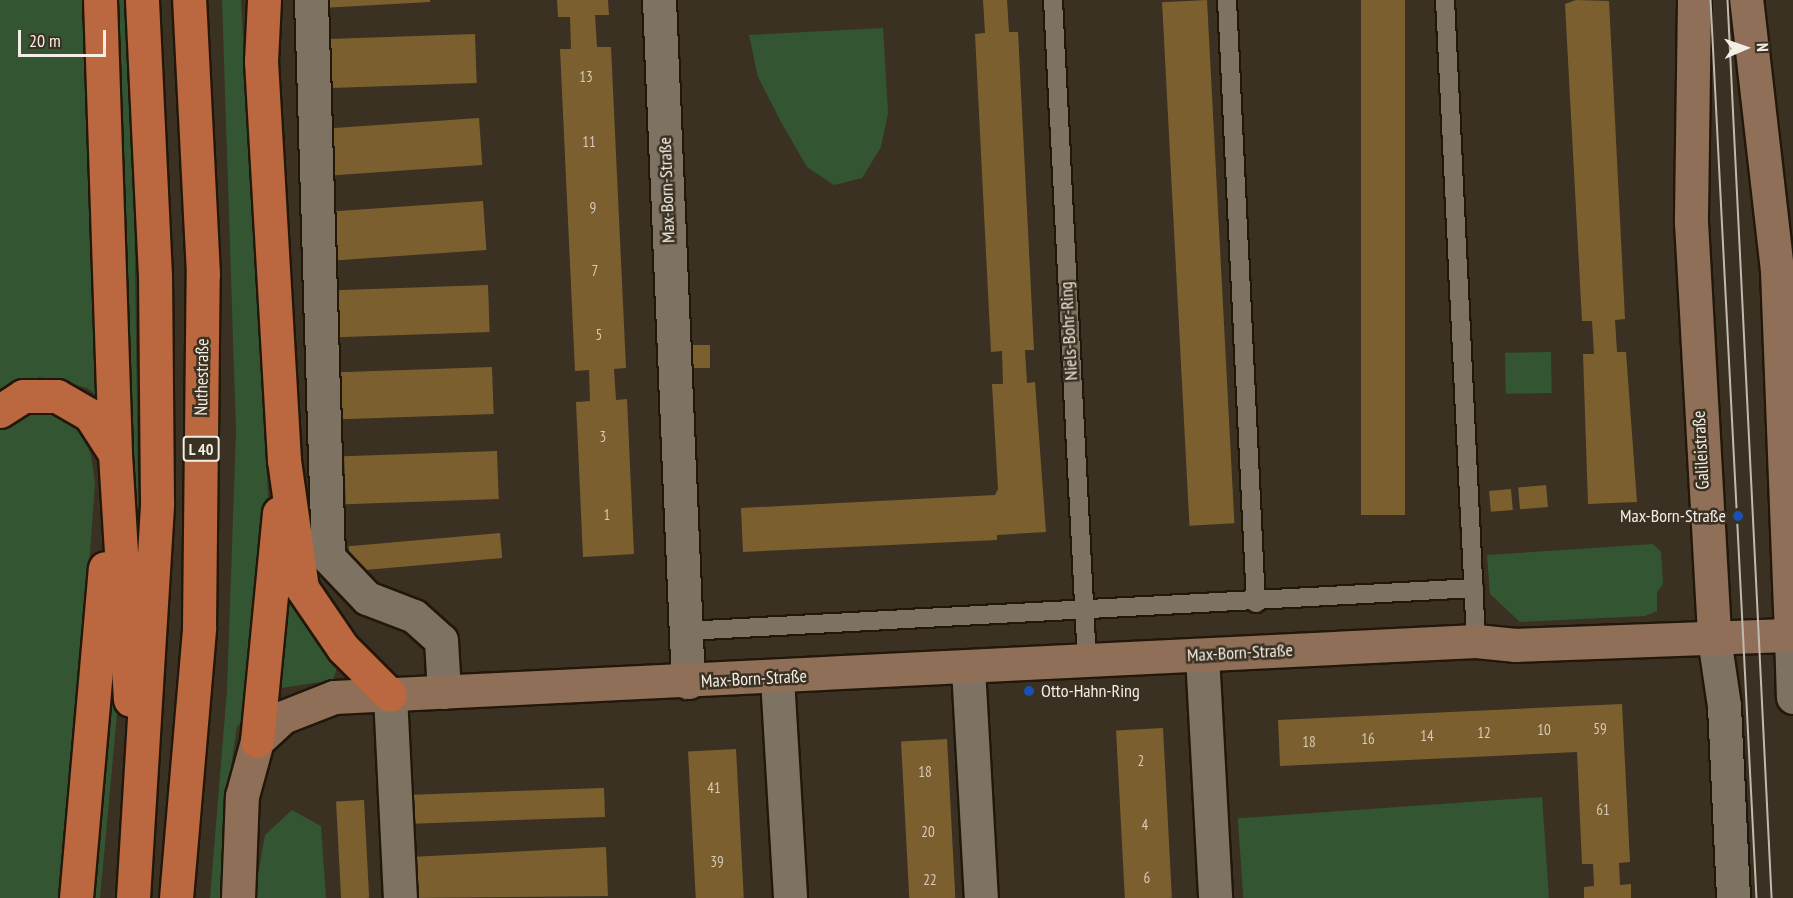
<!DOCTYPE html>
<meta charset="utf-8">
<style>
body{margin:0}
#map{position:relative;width:1793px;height:898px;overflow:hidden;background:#3a3122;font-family:"PT Sans Narrow",sans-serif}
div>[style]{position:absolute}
.green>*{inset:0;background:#335532;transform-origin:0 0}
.building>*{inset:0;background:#7c5f2f;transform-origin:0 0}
.roads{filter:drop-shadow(2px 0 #21180a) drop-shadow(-2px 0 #21180a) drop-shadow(0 2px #21180a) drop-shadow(0 -2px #21180a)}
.lane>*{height:18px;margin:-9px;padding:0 9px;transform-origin:9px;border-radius:9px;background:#7e7363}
.street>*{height:33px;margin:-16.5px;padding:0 16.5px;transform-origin:16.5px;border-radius:16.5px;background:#7e7363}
.secondary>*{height:33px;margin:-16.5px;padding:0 16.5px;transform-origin:16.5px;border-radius:16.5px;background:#906f58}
.highway>*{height:33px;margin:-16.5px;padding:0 16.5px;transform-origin:16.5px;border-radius:16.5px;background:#bb673f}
.tram>*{height:1.5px;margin:-0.75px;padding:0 0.75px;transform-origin:0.75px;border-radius:0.75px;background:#c1bab0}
.dots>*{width:16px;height:16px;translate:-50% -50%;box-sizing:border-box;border:3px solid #3a3122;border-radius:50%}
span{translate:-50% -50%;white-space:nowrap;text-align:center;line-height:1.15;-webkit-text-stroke:5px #3a3122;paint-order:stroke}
.number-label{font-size:15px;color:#d6cab8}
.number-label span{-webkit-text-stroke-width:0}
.shield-label span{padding:2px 4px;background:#3a3122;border:2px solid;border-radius:4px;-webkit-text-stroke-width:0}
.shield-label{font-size:16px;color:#f4eee5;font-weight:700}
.street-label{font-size:18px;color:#f4eee5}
.poi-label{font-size:18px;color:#f4eee5}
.right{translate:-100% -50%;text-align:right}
.left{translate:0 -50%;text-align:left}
.north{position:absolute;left:1715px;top:18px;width:60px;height:60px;-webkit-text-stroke:4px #3a3122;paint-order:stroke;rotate:88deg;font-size:16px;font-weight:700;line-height:24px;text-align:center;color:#f4eee5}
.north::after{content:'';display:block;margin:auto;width:21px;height:27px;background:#f4eee5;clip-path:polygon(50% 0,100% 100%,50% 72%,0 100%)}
.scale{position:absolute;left:18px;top:30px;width:88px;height:27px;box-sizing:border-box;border:3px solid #f4eee5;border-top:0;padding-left:8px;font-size:18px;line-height:21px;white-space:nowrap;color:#f4eee5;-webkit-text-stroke:4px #3a3122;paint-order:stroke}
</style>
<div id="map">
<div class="green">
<div style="clip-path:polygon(0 0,85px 0,102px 399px,87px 388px,39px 377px,0 396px)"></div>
<div style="clip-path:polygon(114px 0,126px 0,134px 191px,139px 556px,133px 556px)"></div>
<div style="clip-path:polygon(222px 0,241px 0,270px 532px,250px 712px,237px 727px,228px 788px,224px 898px,210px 898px,227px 690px,236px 431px)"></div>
<div style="clip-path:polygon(883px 28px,888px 113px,881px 147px,862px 178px,834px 185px,807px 167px,781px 122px,758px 77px,749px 35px)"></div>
<div style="left:1551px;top:352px;width:41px;height:46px;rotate:89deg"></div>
<div style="clip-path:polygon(54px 409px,78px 424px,91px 455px,95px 483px,65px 898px,0 898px,0 423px,15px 413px)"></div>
<div style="clip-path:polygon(1653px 544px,1661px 552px,1663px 584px,1657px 592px,1657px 611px,1645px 616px,1520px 622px,1490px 594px,1487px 555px)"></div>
<div style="clip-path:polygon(287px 594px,339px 662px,333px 680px,275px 689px)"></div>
<div style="clip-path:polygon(112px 631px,119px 693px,100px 898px,90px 898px)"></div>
<div style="left:1542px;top:797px;width:101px;height:305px;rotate:86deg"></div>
<div style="clip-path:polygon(292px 810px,321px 826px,326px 898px,254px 898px,265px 835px)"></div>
</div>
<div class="building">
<div style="clip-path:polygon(320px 0,430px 0,430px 2px,321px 8px)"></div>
<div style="clip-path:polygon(557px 0,608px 0,609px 15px,595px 15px,597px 47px,611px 47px,626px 368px,614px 369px,616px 400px,627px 399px,634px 554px,583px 557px,576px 402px,590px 401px,589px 370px,575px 371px,560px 49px,571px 49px,570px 17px,558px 17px)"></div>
<div style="clip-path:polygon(983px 0,1007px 0,1009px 32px,1018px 32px,1034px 350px,1025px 350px,1027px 383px,1035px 382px,1046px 532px,997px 535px,997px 540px,743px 552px,741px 508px,995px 495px,998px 489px,992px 384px,1003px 384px,1002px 351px,991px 352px,975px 34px,985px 33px)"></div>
<div style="left:1207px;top:0;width:524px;height:45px;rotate:87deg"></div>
<div style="left:1361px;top:0;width:44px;height:515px"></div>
<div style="clip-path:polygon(1576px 0,1609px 1px,1625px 319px,1615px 320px,1617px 352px,1626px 352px,1637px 502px,1588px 504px,1583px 354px,1594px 354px,1593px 337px,1592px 321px,1582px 321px,1565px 4px)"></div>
<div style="left:475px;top:34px;width:49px;height:153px;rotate:88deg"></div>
<div style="left:479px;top:118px;width:47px;height:152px;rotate:86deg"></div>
<div style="left:483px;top:201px;width:49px;height:152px;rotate:86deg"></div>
<div style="left:488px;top:285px;width:47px;height:153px;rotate:88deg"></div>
<div style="left:688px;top:345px;width:22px;height:23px"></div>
<div style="left:492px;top:367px;width:47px;height:153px;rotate:88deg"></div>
<div style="left:497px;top:451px;width:48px;height:153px;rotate:88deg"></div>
<div style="left:1546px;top:485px;width:22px;height:28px;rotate:85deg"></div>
<div style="left:1511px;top:489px;width:21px;height:22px;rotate:85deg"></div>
<div style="left:500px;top:533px;width:25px;height:152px;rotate:85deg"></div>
<div style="clip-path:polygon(1622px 704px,1630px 862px,1619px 863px,1620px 885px,1631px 884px,1631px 898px,1584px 898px,1584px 887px,1594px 886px,1593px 864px,1582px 864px,1577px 752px,1280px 766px,1278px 720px)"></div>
<div style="left:1163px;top:728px;width:170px;height:47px;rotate:87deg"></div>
<div style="left:947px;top:739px;width:159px;height:46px;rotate:87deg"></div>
<div style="left:736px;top:749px;width:149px;height:48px;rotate:87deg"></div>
<div style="left:604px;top:788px;width:29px;height:192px;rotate:88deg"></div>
<div style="left:364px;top:800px;width:98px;height:28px;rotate:87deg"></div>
<div style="clip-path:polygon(606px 847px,608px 896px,412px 898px,410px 857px)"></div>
</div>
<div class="roads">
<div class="lane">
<div style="left:1053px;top:0;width:663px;rotate:87.06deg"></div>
<div style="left:1227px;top:0;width:604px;rotate:87.25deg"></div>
<div style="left:1445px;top:0;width:642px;rotate:87.23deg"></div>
<div style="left:686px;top:631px;width:789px;rotate:-3.12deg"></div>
</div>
<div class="street">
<div style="left:311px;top:0;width:557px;rotate:88.25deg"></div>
<div style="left:328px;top:557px;width:57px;rotate:46.4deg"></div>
<div style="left:367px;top:598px;width:50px;rotate:21deg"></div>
<div style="left:414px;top:616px;width:36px;rotate:42deg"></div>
<div style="left:441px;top:640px;width:52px;rotate:86.7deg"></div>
<div style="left:659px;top:0;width:683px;rotate:87.57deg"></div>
<div style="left:1791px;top:635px;width:62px;rotate:88.2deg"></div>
<div style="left:1714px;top:638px;width:69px;rotate:81.6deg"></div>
<div style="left:1724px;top:706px;width:192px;rotate:87.3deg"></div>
<div style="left:1202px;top:655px;width:243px;rotate:86.9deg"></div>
<div style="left:968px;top:668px;width:230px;rotate:86.8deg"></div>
<div style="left:777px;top:678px;width:220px;rotate:86.6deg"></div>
<div style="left:390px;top:695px;width:203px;rotate:87.2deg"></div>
</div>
<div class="secondary">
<div style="left:1694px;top:0;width:222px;rotate:90.8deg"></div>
<div style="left:1691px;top:222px;width:417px;rotate:86.8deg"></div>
<div style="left:238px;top:898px;width:102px;rotate:-87.8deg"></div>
<div style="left:242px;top:796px;width:57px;rotate:-74.7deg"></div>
<div style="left:257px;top:741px;width:35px;rotate:-43deg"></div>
<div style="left:283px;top:717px;width:55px;rotate:-21.4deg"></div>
<div style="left:334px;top:697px;width:1143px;rotate:-2.81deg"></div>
<div style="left:1476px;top:641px;width:40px;rotate:5.7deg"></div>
<div style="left:1516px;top:645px;width:275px;rotate:-2.1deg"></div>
<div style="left:1791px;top:635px;width:365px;rotate:-92.2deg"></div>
<div style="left:1777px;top:270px;width:272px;rotate:-96.5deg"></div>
</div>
<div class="highway">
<div style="left:100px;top:0;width:454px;rotate:88.1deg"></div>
<div style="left:115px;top:454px;width:246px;rotate:86.5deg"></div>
<div style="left:264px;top:0;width:61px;rotate:92.8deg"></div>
<div style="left:261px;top:61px;width:400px;rotate:86.7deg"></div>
<div style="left:284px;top:460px;width:129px;rotate:82deg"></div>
<div style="left:302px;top:588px;width:73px;rotate:55.7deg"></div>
<div style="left:343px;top:648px;width:66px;rotate:45deg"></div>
<div style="left:0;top:411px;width:27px;rotate:-33deg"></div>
<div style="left:23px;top:396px;width:34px"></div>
<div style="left:57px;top:396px;width:38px;rotate:30deg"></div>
<div style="left:90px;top:415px;width:46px;rotate:57.3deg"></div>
<div style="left:257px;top:741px;width:229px;rotate:-84.5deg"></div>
<div style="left:76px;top:898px;width:331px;rotate:-85deg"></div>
<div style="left:133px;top:898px;width:396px;rotate:-86.5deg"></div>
<div style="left:157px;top:503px;width:227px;rotate:-90.5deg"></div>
<div style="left:155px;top:276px;width:276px;rotate:-92.7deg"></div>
<div style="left:176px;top:898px;width:272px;rotate:-85.1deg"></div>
<div style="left:199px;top:627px;width:353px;rotate:-89.4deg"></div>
<div style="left:203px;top:274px;width:274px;rotate:-92.9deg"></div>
</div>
</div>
<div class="tram">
<div style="left:1711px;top:0;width:899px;rotate:87.07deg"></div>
<div style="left:1728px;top:0;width:899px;rotate:87.19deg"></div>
</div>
<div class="dots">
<div style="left:1738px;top:516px;background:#1a4fb4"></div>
<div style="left:1029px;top:691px;background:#1a4fb4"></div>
</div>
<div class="number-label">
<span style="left:586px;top:77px">13</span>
<span style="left:589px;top:142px">11</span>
<span style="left:593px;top:208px">9</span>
<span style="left:595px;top:271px">7</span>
<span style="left:599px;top:335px">5</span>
<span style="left:603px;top:437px">3</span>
<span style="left:607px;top:515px">1</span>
<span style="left:1600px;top:729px">59</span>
<span style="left:1544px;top:730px">10</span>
<span style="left:1484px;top:733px">12</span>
<span style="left:1427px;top:736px">14</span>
<span style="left:1368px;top:739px">16</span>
<span style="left:1309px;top:742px">18</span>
<span style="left:1141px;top:761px">2</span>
<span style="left:925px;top:772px">18</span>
<span style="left:714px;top:788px">41</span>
<span style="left:1603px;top:810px">61</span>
<span style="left:1145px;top:825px">4</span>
<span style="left:928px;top:832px">20</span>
<span style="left:717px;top:862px">39</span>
<span style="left:1147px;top:878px">6</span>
<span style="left:930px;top:880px">22</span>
</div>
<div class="shield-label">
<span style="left:201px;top:449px">L 40</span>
</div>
<div class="street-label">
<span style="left:667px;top:190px;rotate:-92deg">Max-Born-Straße</span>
<span style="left:1069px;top:331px;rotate:-93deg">Niels-Bohr-Ring</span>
<span style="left:202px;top:377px;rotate:-89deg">Nuthestraße</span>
<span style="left:1701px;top:450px;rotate:-93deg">Galileistraße</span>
<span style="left:1240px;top:653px;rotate:-3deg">Max-Born-Straße</span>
<span style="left:754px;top:679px;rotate:-3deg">Max-Born-Straße</span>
</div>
<div class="poi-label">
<span class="right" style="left:1726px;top:516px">Max-Born-Straße</span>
<span class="left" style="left:1041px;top:691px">Otto-Hahn-Ring</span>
</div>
<div class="north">N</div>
<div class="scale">20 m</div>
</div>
